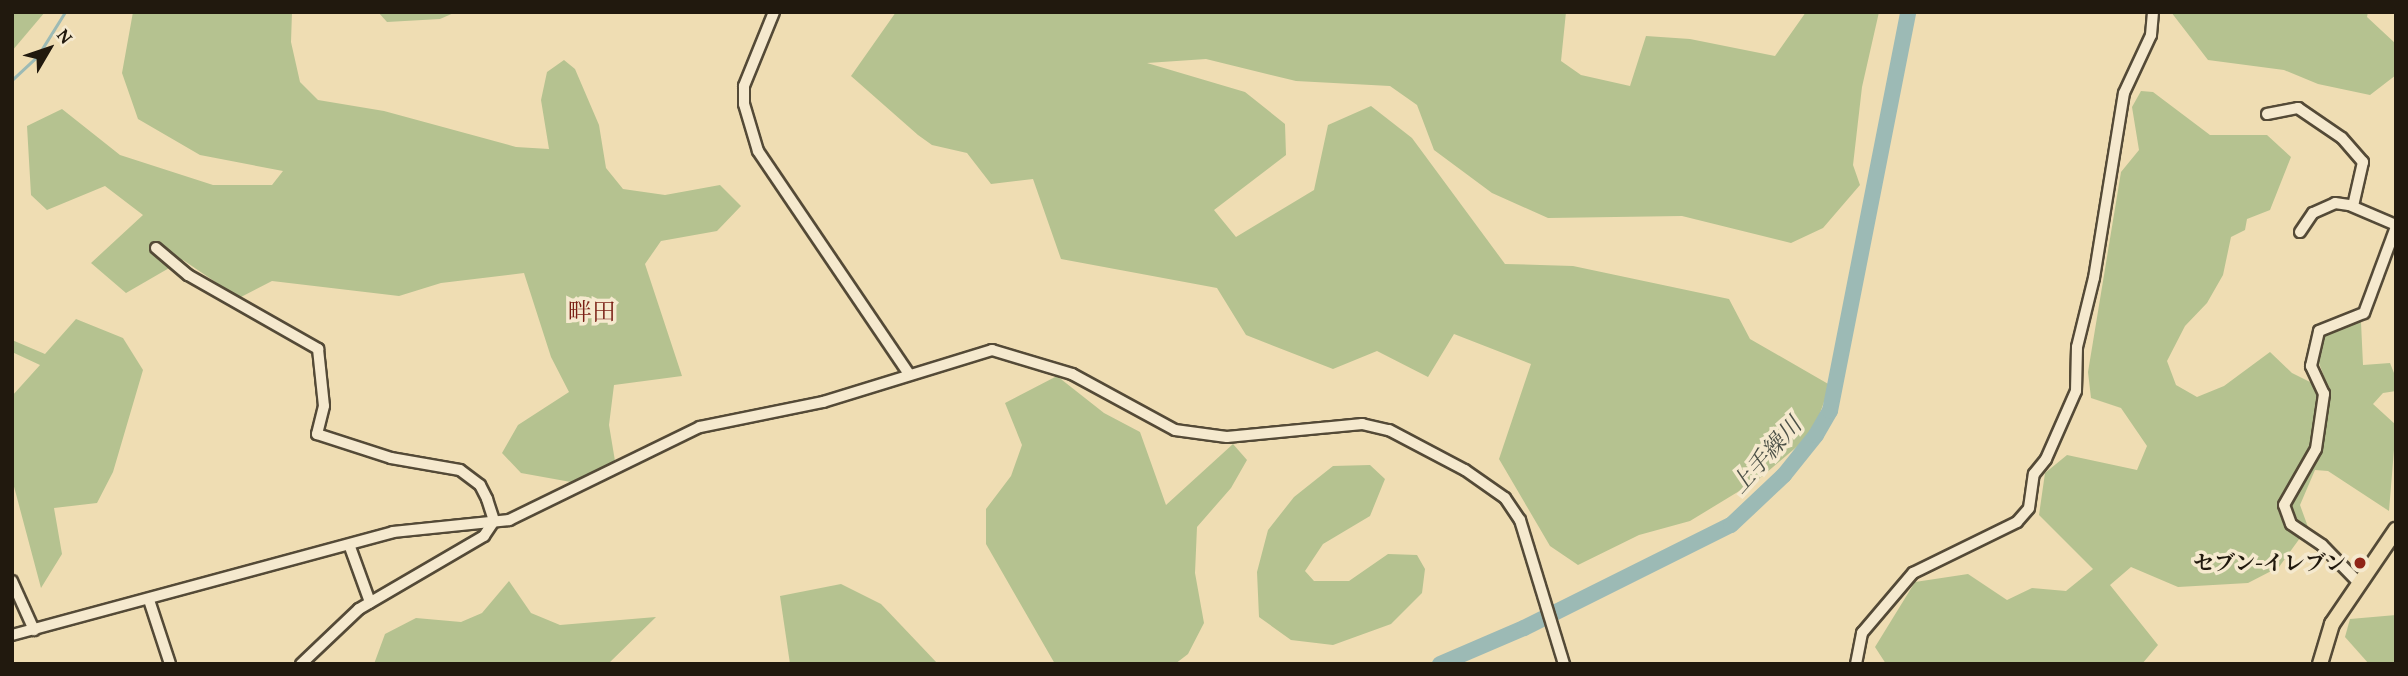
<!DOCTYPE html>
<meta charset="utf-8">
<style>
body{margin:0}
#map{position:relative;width:2408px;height:676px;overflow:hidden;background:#efddb3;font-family:"Gentium Book Plus","Noto Serif JP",serif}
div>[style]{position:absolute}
.green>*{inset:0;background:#b5c290}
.stream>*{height:2.5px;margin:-1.25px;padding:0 1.25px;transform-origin:1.25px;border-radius:1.25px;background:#9cbab5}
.river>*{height:16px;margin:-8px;padding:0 8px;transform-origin:8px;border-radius:8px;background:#9cbab5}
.roads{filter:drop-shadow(2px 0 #544a37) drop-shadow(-2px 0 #544a37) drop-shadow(0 2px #544a37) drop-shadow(0 -2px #544a37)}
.minor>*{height:10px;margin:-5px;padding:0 5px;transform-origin:5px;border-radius:5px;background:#f5e9ce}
.major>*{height:14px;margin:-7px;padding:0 7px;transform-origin:7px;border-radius:7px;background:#efddb3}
.dots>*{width:19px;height:19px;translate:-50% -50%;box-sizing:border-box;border:4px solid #f5e9ce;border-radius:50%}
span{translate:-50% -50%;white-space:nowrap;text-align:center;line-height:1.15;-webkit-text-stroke:7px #f5e9ce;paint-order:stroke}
.poi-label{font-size:21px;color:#21190e;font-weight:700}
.right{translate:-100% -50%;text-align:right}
.water-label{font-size:23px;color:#4c5148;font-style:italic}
.quarter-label{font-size:24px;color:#7a1f14}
.frame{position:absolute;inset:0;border:14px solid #21190e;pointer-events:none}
.north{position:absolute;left:14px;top:14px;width:70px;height:70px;-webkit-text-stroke:5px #f5e9ce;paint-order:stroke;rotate:51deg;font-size:19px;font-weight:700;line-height:28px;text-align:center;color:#21190e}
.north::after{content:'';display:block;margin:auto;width:24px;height:32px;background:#21190e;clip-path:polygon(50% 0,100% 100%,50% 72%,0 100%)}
</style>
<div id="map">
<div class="green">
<div style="clip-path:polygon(12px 12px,45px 12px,12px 51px)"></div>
<div style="clip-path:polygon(133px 12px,292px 12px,291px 42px,300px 82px,318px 100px,384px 111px,516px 147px,549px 149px,541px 100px,547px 72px,564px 60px,575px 69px,599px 125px,606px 168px,623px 189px,665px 195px,720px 185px,741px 206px,717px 231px,661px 241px,645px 264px,682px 376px,614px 385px,609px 425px,615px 461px,595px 480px,582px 484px,521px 473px,502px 453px,518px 425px,569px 392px,551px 357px,524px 273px,441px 283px,399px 296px,272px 281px,239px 298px,183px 260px,126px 293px,91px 263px,143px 215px,105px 186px,47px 210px,31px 195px,27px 126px,62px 109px,120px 155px,213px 185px,272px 185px,283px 171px,200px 155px,138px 119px,122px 73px)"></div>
<div style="clip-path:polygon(378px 12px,456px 12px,440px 19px,387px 22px)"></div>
<div style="clip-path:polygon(896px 12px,1566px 12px,1561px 61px,1581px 75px,1630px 86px,1646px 36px,1690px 39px,1775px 56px,1806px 12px,1879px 12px,1862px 87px,1853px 165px,1860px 185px,1823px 228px,1791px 243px,1682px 216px,1548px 218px,1492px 193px,1434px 150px,1417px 105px,1390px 86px,1296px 81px,1206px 59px,1147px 63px,1245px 92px,1285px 124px,1286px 155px,1214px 210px,1236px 237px,1314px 190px,1328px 125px,1371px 106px,1412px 138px,1505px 264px,1573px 266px,1729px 299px,1750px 339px,1830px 385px,1813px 433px,1759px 479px,1690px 521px,1639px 535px,1578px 565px,1550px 546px,1499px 459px,1531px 364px,1454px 334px,1428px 377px,1377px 351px,1333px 369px,1246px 335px,1217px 288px,1061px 259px,1033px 179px,991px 184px,967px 153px,932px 145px,918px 135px,851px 76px)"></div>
<div style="clip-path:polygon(2171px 12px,2368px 12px,2367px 17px,2396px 44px,2396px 75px,2370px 95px,2318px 84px,2284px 70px,2208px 60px)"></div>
<div style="clip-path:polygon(2141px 91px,2153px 92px,2210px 135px,2267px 135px,2291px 157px,2270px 210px,2247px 219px,2245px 230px,2231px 237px,2223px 275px,2207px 303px,2185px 326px,2167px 361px,2176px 385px,2197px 397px,2224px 386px,2270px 352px,2292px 373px,2330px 392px,2317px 358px,2321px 334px,2361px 322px,2363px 365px,2390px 363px,2396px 378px,2396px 391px,2383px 393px,2373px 404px,2396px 425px,2389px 511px,2328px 471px,2315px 470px,2300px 505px,2308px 527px,2279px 567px,2248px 583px,2178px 587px,2131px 567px,2110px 585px,2158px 645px,2142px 664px,1886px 664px,1875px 647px,1915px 582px,1968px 574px,2007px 600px,2032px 588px,2066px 591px,2093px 569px,2039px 515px,2045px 473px,2067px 455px,2137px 470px,2147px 446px,2121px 408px,2091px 398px,2088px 372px,2121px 172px,2139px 150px,2132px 107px)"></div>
<div style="clip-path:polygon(76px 319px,123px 338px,143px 370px,113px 472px,97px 503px,54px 508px,62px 554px,41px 588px,12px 479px,12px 396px,40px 365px,12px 352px,12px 340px,45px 354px)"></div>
<div style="clip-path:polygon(1057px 376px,1104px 413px,1140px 432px,1166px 505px,1233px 444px,1247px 460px,1231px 488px,1197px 527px,1195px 573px,1204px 623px,1188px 654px,1175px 664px,1055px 664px,986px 544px,986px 509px,1011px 476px,1022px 445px,1005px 403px)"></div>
<div style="clip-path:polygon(1370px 465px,1385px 479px,1370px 516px,1323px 544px,1305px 571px,1314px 581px,1349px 581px,1388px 554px,1417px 555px,1425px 569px,1422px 593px,1391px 624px,1333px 645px,1291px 640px,1259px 617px,1257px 572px,1268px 530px,1294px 497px,1333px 466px)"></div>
<div style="clip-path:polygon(509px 581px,531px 613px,560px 625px,656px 617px,608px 664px,374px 664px,385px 634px,416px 618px,461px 622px,482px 613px)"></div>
<div style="clip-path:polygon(841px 584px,881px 604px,938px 664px,790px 664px,780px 596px)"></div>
<div style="clip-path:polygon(2396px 615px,2396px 664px,2369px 664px,2345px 637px,2350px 619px)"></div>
</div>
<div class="stream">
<div style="left:12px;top:80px;width:34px;rotate:-43deg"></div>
<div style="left:37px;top:57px;width:53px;rotate:-58.1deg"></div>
</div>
<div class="river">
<div style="left:1440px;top:664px;width:91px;rotate:-23.2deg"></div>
<div style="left:1524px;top:628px;width:231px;rotate:-26.5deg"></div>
<div style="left:1731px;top:525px;width:73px;rotate:-43.3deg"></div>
<div style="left:1784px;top:475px;width:51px;rotate:-51.3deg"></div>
<div style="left:1816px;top:435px;width:28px;rotate:-60deg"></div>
<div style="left:1830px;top:411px;width:407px;rotate:-78.9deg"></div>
</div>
<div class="roads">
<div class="minor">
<div style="left:774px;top:12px;width:80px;rotate:112.1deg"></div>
<div style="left:744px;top:86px;width:18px;rotate:90deg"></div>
<div style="left:744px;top:104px;width:49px;rotate:73.4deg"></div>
<div style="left:758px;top:151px;width:269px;rotate:55.9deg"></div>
<div style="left:2267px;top:114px;width:32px;rotate:-11deg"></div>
<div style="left:2298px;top:108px;width:53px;rotate:34.3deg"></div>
<div style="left:2342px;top:138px;width:32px;rotate:49deg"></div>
<div style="left:2363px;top:162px;width:45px;rotate:102.8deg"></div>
<div style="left:2300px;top:232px;width:23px;rotate:-56deg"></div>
<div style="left:2313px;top:213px;width:24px;rotate:-24deg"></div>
<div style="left:2335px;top:203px;width:14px;rotate:8deg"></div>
<div style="left:2349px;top:205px;width:51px;rotate:23.1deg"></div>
<div style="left:156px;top:248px;width:42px;rotate:40.2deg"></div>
<div style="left:188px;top:275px;width:150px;rotate:29.6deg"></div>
<div style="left:318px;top:349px;width:57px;rotate:84deg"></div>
<div style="left:324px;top:406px;width:29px;rotate:104deg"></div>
<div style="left:317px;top:434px;width:78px;rotate:18deg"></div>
<div style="left:391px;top:458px;width:70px;rotate:9.9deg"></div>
<div style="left:460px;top:470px;width:25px;rotate:37deg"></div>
<div style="left:480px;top:485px;width:16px;rotate:63deg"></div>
<div style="left:487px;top:499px;width:23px;rotate:72deg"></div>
<div style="left:494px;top:521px;width:18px;rotate:124deg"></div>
<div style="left:484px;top:536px;width:145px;rotate:149.7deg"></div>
<div style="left:359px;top:609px;width:80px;rotate:136.5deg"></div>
<div style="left:350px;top:547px;width:59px;rotate:70deg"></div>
<div style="left:12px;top:581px;width:54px;rotate:65.8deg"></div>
<div style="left:2359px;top:583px;width:53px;rotate:-134.2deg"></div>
<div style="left:2322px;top:545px;width:37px;rotate:-146deg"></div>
<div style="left:2291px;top:524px;width:20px;rotate:-110deg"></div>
<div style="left:2284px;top:505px;width:64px;rotate:-60.3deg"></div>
<div style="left:2316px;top:449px;width:56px;rotate:-81.7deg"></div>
<div style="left:2324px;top:394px;width:31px;rotate:-115deg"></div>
<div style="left:2311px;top:366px;width:36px;rotate:-77deg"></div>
<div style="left:2319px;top:331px;width:48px;rotate:-21.8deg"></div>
<div style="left:2364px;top:313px;width:92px;rotate:-69.6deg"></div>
<div style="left:149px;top:600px;width:67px;rotate:71.8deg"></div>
<div style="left:12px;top:635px;width:395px;rotate:-15.1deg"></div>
<div style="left:393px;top:532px;width:117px;rotate:-5.9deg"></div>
<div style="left:509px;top:520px;width:212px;rotate:-26deg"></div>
<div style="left:700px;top:427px;width:126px;rotate:-11.5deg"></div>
<div style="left:823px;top:402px;width:177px;rotate:-17.1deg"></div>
<div style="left:992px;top:350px;width:84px;rotate:16.7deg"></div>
<div style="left:1072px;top:374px;width:117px;rotate:28.5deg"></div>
<div style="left:1175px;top:430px;width:52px;rotate:7.7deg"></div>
<div style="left:1227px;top:437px;width:136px;rotate:-5.5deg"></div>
<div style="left:1362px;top:424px;width:28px;rotate:13deg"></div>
<div style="left:1389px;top:430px;width:86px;rotate:27.8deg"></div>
<div style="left:1465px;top:470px;width:49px;rotate:35deg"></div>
<div style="left:1505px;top:498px;width:27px;rotate:56deg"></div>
<div style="left:1520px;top:520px;width:151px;rotate:73deg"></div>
<div style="left:1856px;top:664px;width:32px;rotate:-79deg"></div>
<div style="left:1862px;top:633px;width:79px;rotate:-49.6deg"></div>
<div style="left:1913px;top:573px;width:116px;rotate:-26.1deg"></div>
<div style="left:2017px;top:522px;width:18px;rotate:-49deg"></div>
<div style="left:2029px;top:508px;width:34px;rotate:-82deg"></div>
<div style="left:2034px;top:474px;width:19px;rotate:-51deg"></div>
<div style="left:2046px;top:459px;width:74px;rotate:-66.2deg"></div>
<div style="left:2076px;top:391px;width:44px;rotate:-88.7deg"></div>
<div style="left:2077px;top:347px;width:71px;rotate:-76.2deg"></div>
<div style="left:2094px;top:278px;width:187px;rotate:-80.8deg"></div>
<div style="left:2124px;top:93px;width:64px;rotate:-65deg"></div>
<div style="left:2151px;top:35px;width:23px;rotate:-85deg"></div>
</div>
<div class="major">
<div style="left:2320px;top:664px;width:42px;rotate:-73.3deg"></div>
<div style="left:2332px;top:624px;width:114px;rotate:-55.8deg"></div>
</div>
</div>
<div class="dots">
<div style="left:2360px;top:563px;background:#8f2418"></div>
</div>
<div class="poi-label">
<span class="right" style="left:2346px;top:563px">セブン-イレブン</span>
</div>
<div class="water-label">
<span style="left:1766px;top:455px;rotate:-48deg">上手繰川</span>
</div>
<div class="quarter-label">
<span style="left:592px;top:312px">畔田</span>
</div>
<div class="frame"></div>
<div class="north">N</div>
</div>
